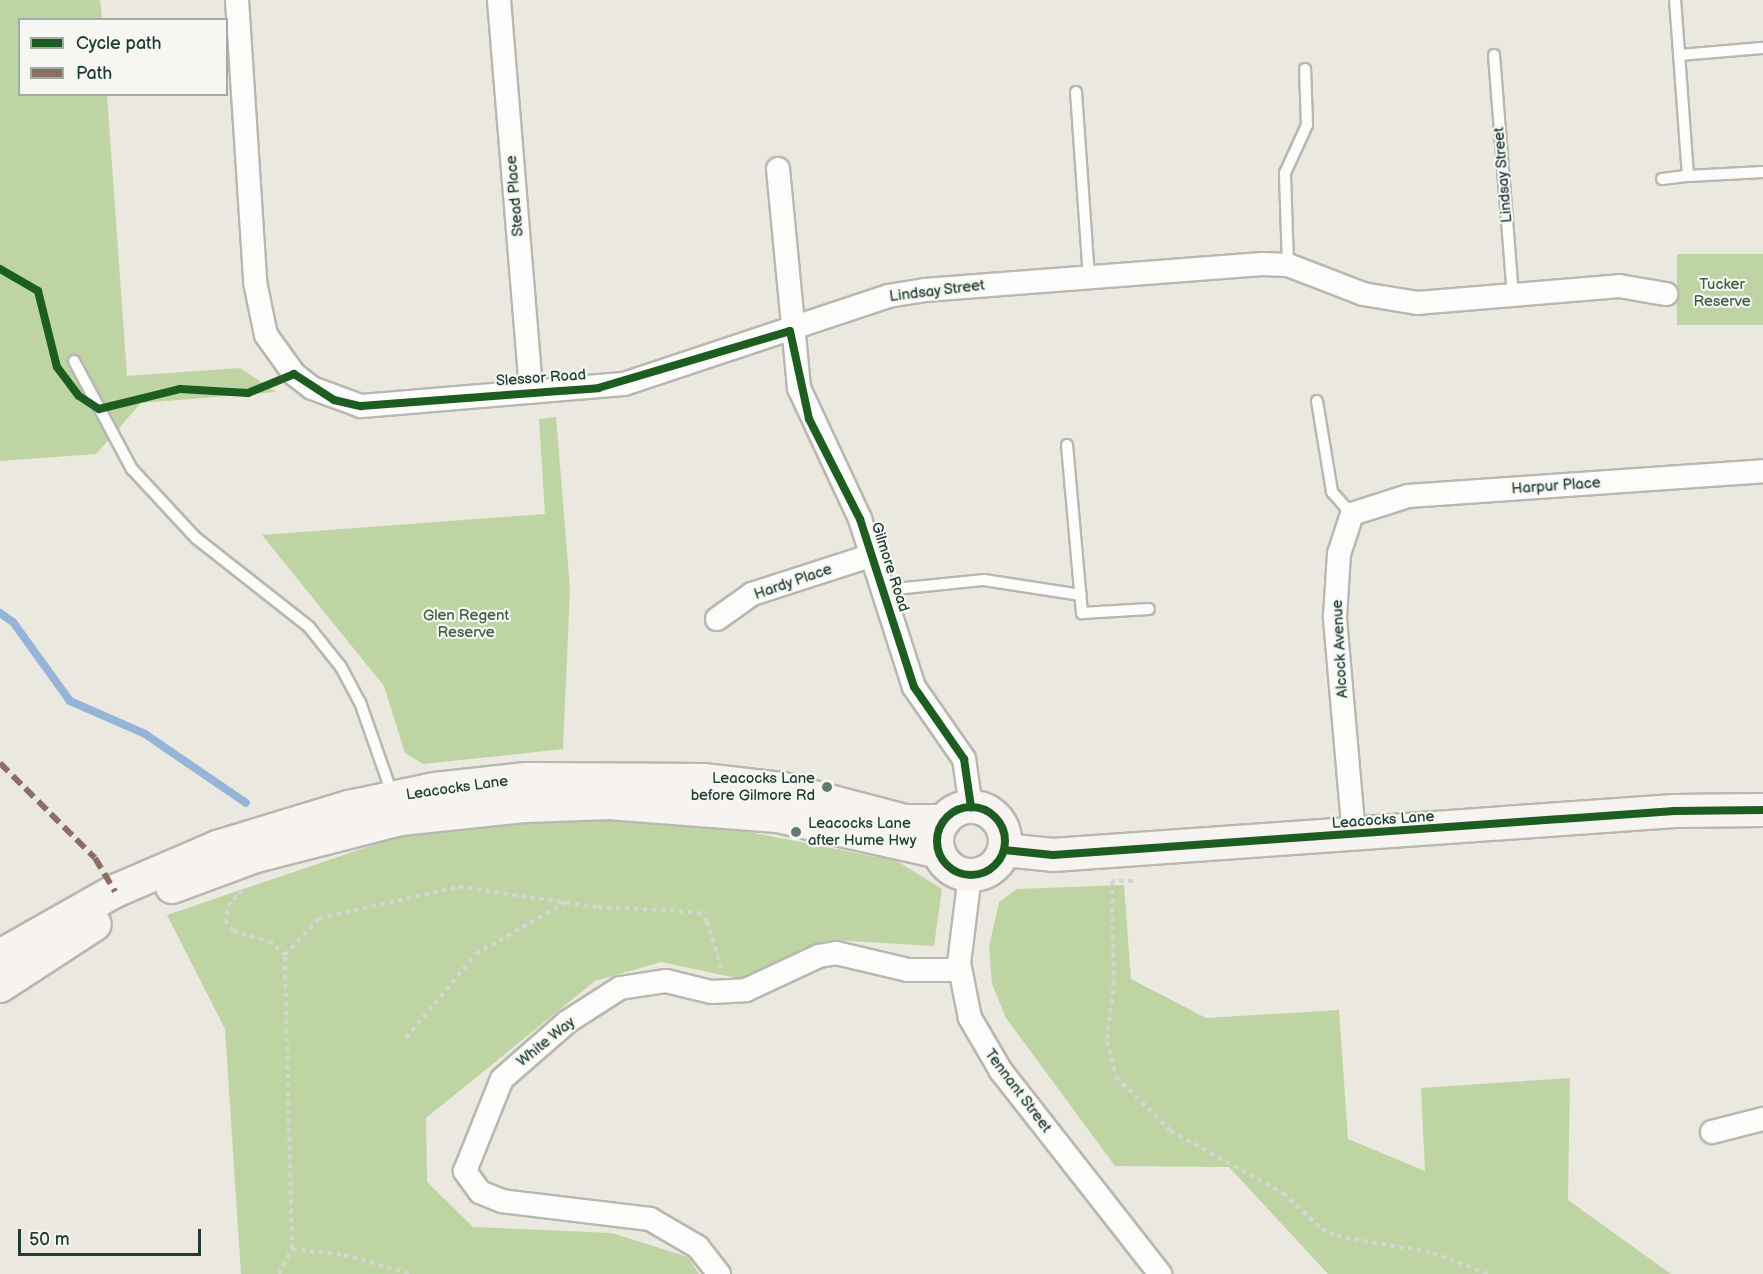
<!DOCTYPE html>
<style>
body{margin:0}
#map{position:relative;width:1763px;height:1274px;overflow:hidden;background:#ebe8df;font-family:"Balsamiq Sans",sans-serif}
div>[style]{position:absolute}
.green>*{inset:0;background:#bed4a2;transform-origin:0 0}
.stream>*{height:8px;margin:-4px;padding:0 4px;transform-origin:4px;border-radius:4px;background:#94b4d9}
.path>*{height:4px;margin-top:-2px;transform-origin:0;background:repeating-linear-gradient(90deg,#d5d5d3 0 4.5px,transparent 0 9px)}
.roads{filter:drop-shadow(2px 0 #b7b8b1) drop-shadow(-2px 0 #b7b8b1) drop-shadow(0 2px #b7b8b1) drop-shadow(0 -2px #b7b8b1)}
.lane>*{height:10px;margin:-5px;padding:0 5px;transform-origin:5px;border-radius:5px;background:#fcfcfa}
.street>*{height:22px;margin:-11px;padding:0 11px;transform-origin:11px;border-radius:11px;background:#fcfcfa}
.secondary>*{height:32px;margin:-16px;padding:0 16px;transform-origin:16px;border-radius:16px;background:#f7f3f0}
.secondary>.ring{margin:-16px;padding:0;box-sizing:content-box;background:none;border:32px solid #f7f3f0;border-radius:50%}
.quiet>*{height:6px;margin-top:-3px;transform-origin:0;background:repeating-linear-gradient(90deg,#8d6e63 0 12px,transparent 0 18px)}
.cycleway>*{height:8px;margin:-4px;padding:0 4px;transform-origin:4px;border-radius:4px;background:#1b5e20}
.cycleway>.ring{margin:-4px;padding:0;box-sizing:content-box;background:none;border:8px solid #1b5e20;border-radius:50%}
.dots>*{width:16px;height:16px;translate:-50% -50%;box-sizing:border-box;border:3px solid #f6f6f2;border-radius:50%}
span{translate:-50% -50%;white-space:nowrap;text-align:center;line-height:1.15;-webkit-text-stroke:4.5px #f6f6f2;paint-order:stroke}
.street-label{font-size:15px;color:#1f3d34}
.park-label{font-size:15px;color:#3e5f43}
.poi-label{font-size:15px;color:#1f3d34}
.right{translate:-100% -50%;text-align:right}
.left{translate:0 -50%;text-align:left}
.legend{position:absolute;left:18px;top:18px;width:210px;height:78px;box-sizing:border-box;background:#f6f6f2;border:2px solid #a0aca6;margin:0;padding:8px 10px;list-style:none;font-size:18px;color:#1f3d34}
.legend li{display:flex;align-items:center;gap:12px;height:30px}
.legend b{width:30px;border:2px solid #a0aca6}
.scale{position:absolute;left:18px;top:1229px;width:183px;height:27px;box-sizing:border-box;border:3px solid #1f3d34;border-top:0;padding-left:8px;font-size:18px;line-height:21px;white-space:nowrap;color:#1f3d34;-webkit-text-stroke:4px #f6f6f2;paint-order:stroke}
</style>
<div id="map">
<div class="green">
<div style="clip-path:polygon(0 0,100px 0,102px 19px,20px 20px,20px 94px,107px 95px,127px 376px,240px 368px,276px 392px,141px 403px,96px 454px,0 461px)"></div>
<div style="left:1763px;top:254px;width:71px;height:86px;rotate:90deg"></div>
<div style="clip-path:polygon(556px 417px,570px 588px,563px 749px,423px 764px,405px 753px,384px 686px,262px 535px,545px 514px,539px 419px)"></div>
<div style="clip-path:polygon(574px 817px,723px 827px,897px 861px,942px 889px,934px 946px,833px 940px,741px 979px,661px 962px,595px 981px,426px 1118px,427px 1182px,473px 1227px,612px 1233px,688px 1257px,699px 1274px,241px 1274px,225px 1029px,167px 915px,405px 834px)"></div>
<div style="clip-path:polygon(1124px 885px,1131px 979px,1206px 1018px,1339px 1010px,1348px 1139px,1425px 1171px,1421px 1088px,1570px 1078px,1568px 1200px,1671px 1274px,1328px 1274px,1229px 1167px,1115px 1166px,1006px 1018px,992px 984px,989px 947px,999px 902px,1017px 889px)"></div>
</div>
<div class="stream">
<div style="left:0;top:613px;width:16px;rotate:35deg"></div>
<div style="left:13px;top:622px;width:97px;rotate:54.2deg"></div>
<div style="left:70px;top:701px;width:82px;rotate:23.7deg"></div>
<div style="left:145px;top:734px;width:122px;rotate:34.3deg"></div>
</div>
<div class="path">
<div style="left:1133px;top:881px;width:21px;rotate:180deg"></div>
<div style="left:1112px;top:881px;width:100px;rotate:88.9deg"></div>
<div style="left:1114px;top:981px;width:60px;rotate:96.7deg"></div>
<div style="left:1107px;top:1041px;width:37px;rotate:76deg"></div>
<div style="left:1116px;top:1077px;width:77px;rotate:44.5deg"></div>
<div style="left:1171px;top:1131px;width:128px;rotate:29deg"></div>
<div style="left:1283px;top:1193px;width:53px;rotate:42.7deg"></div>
<div style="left:1322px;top:1229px;width:17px;rotate:25deg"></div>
<div style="left:1337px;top:1236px;width:97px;rotate:10deg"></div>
<div style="left:1433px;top:1253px;width:60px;rotate:20.6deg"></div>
<div style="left:243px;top:891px;width:17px;rotate:140deg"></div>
<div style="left:230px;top:902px;width:19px;rotate:106deg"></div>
<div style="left:225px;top:920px;width:14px;rotate:54deg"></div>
<div style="left:233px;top:931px;width:37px;rotate:16deg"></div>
<div style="left:269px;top:941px;width:21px;rotate:41deg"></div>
<div style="left:285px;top:955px;width:50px;rotate:-47.4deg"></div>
<div style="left:319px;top:918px;width:143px;rotate:-12.5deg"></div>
<div style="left:459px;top:887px;width:140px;rotate:8.2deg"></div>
<div style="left:598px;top:907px;width:100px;rotate:2.9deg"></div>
<div style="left:698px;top:912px;width:13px;rotate:45deg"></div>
<div style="left:707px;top:921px;width:52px;rotate:73.3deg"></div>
<div style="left:406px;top:1038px;width:109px;rotate:-50.2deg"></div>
<div style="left:476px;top:954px;width:104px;rotate:-30deg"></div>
<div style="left:292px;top:1249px;width:52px;rotate:6.6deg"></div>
<div style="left:344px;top:1255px;width:71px;rotate:15.6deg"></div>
<div style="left:279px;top:1274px;width:28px;rotate:-63deg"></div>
<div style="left:292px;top:1249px;width:294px;rotate:-91.4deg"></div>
</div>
<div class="roads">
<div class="lane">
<div style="left:1494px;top:55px;width:241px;rotate:85.5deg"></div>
<div style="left:1679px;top:55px;width:84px;rotate:-4.8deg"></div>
<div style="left:1076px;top:92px;width:184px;rotate:86deg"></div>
<div style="left:1688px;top:176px;width:75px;rotate:-3.1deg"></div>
<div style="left:1662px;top:179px;width:26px;rotate:-7deg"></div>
<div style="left:1688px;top:176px;width:176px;rotate:-94.2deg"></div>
<div style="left:1288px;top:265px;width:92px;rotate:-91.9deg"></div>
<div style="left:1285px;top:173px;width:53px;rotate:-65.4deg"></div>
<div style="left:1307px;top:125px;width:56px;rotate:-92deg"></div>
<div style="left:74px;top:361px;width:123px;rotate:61.8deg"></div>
<div style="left:132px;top:469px;width:94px;rotate:47.2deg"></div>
<div style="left:196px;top:538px;width:144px;rotate:38.2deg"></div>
<div style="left:309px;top:627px;width:51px;rotate:51.3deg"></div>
<div style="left:341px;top:667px;width:40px;rotate:62deg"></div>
<div style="left:360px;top:702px;width:100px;rotate:70.7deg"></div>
<div style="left:1317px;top:401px;width:92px;rotate:80.6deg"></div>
<div style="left:1332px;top:492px;width:30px;rotate:48deg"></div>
<div style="left:1067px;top:445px;width:169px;rotate:84.9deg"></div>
<div style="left:1082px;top:613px;width:67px;rotate:-3.4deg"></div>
<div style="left:885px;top:590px;width:100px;rotate:-5.8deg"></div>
<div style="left:984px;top:580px;width:98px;rotate:8.8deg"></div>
</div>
<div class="street">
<div style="left:237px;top:0;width:283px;rotate:86.3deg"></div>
<div style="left:255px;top:282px;width:54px;rotate:78.3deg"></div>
<div style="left:266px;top:335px;width:48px;rotate:54.3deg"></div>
<div style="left:294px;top:374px;width:23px;rotate:38deg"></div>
<div style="left:312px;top:388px;width:52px;rotate:20.2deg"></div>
<div style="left:361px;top:406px;width:264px;rotate:-4.8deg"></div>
<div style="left:624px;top:384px;width:278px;rotate:-18.4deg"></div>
<div style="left:888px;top:296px;width:37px;rotate:-9deg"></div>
<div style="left:925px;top:290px;width:338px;rotate:-4.4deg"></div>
<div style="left:1262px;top:264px;width:26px;rotate:2deg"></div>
<div style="left:1288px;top:265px;width:80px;rotate:21.1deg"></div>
<div style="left:1363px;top:294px;width:56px;rotate:9.3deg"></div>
<div style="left:1418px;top:303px;width:202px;rotate:-4.8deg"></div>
<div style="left:1619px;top:286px;width:48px;rotate:9.7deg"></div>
<div style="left:499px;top:0;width:393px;rotate:85.3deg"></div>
<div style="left:778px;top:169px;width:220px;rotate:84.5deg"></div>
<div style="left:799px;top:388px;width:145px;rotate:65deg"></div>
<div style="left:860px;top:519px;width:176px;rotate:72.2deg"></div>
<div style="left:914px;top:687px;width:88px;rotate:55.2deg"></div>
<div style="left:964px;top:759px;width:49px;rotate:81.7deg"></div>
<div style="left:717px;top:619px;width:43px;rotate:-35.5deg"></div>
<div style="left:752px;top:594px;width:127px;rotate:-17.9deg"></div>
<div style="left:1354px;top:836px;width:220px;rotate:-95deg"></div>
<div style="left:1335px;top:617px;width:63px;rotate:-86.4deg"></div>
<div style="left:1339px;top:554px;width:42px;rotate:-72deg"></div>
<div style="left:1352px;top:514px;width:59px;rotate:-17.8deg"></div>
<div style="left:1408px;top:496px;width:356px;rotate:-4deg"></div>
<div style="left:970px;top:875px;width:89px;rotate:97.1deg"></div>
<div style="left:959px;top:963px;width:56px;rotate:78.7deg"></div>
<div style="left:970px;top:1018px;width:61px;rotate:59.7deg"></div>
<div style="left:1001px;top:1071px;width:258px;rotate:51.9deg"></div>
<div style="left:1712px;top:1132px;width:53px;rotate:-14.3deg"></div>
<div style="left:719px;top:1274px;width:34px;rotate:-128deg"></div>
<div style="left:698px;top:1247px;width:56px;rotate:-149.7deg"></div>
<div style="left:650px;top:1219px;width:149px;rotate:-173.1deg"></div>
<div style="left:502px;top:1201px;width:24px;rotate:-158deg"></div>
<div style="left:480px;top:1192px;width:26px;rotate:-126deg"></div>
<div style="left:465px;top:1171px;width:99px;rotate:-68.1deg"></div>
<div style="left:502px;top:1079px;width:86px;rotate:-41.2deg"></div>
<div style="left:567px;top:1022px;width:63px;rotate:-32.7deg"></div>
<div style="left:620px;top:988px;width:47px;rotate:-8.7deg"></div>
<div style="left:666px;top:981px;width:46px;rotate:13.7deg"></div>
<div style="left:711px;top:992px;width:35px;rotate:-3deg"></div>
<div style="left:746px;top:990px;width:81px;rotate:-25deg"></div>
<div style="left:819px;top:956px;width:17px;rotate:-10deg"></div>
<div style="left:836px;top:953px;width:74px;rotate:13.3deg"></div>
<div style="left:908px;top:970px;width:52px"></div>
</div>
<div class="secondary">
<div class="ring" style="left:937px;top:807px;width:36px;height:36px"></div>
<div style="left:1004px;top:850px;width:49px;rotate:5.8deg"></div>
<div style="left:1053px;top:855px;width:623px;rotate:-4.05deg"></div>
<div style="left:1674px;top:811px;width:89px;rotate:-0.6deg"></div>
<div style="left:172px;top:887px;width:90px;rotate:-20.3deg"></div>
<div style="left:256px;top:856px;width:149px;rotate:-14.4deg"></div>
<div style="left:400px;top:819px;width:127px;rotate:-5.9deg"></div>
<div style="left:526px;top:806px;width:83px;rotate:-2.1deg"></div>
<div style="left:609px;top:803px;width:169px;rotate:4.4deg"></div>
<div style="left:777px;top:816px;width:166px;rotate:12.5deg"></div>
<div style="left:0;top:956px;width:132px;rotate:-29.5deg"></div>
<div style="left:115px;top:891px;width:111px;rotate:-23.3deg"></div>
<div style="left:217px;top:847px;width:138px;rotate:-16.9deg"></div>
<div style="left:349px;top:807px;width:88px;rotate:-11.8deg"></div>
<div style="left:435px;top:789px;width:92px;rotate:-6.3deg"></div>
<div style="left:526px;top:779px;width:177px;rotate:0.3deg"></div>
<div style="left:703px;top:780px;width:81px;rotate:6.4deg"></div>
<div style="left:783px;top:789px;width:126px;rotate:14.7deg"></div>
<div style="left:905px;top:821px;width:39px"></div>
<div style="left:0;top:986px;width:113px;rotate:-33.1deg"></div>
</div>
</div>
<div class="quiet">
<div style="left:0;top:763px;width:134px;rotate:45deg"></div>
<div style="left:95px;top:858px;width:39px;rotate:59deg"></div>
</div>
<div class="cycleway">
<div style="left:0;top:269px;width:44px;rotate:30.1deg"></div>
<div style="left:38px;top:291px;width:78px;rotate:76deg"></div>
<div style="left:57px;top:367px;width:36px;rotate:53deg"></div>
<div style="left:79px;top:396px;width:24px;rotate:33deg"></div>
<div style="left:99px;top:409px;width:83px;rotate:-13.9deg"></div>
<div style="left:180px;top:389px;width:68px;rotate:3.4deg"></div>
<div style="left:248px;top:393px;width:50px;rotate:-22.4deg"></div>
<div style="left:294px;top:374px;width:48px;rotate:33deg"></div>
<div style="left:334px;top:400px;width:28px;rotate:13deg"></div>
<div style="left:361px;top:406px;width:238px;rotate:-4.3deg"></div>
<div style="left:598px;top:388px;width:200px;rotate:-16.5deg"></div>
<div style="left:790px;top:331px;width:90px;rotate:77.8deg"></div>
<div style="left:809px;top:419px;width:112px;rotate:63deg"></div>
<div style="left:860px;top:519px;width:176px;rotate:72.2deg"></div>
<div style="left:914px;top:687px;width:88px;rotate:55.2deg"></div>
<div style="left:964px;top:759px;width:49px;rotate:81.7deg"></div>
<div class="ring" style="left:937px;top:807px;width:60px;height:60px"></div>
<div style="left:1004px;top:850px;width:49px;rotate:5.8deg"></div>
<div style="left:1053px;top:855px;width:623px;rotate:-4.05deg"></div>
<div style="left:1674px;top:811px;width:89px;rotate:-0.6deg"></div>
</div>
<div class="dots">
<div style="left:827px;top:787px;background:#667970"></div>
<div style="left:796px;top:832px;background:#667970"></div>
</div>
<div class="street-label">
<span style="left:1503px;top:175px;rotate:-95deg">Lindsay Street</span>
<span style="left:515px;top:196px;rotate:-95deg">Stead Place</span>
<span style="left:937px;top:291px;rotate:-7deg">Lindsay Street</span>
<span style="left:541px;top:378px;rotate:-4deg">Slessor Road</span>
<span style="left:1556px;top:486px;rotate:-4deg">Harpur Place</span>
<span style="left:890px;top:567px;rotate:72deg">Gilmore Road</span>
<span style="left:793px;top:582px;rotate:-19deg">Hardy Place</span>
<span style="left:1340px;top:649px;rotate:-93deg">Alcock Avenue</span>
<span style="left:457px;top:788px;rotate:-8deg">Leacocks Lane</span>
<span style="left:1383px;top:820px;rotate:-4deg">Leacocks Lane</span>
<span style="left:546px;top:1042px;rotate:-39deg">White Way</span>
<span style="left:1018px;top:1091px;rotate:53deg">Tennant Street</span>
</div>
<div class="park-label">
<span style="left:1722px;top:293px">Tucker<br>Reserve</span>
<span style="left:466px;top:624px">Glen Regent<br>Reserve</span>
</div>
<div class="poi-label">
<span class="right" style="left:815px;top:787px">Leacocks Lane<br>before Gilmore Rd</span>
<span class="left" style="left:808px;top:832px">Leacocks Lane<br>after Hume Hwy</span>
</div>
<ul class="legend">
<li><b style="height:8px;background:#1b5e20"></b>Cycle path</li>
<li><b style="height:8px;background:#8d6e63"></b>Path</li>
</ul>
<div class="scale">50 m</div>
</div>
